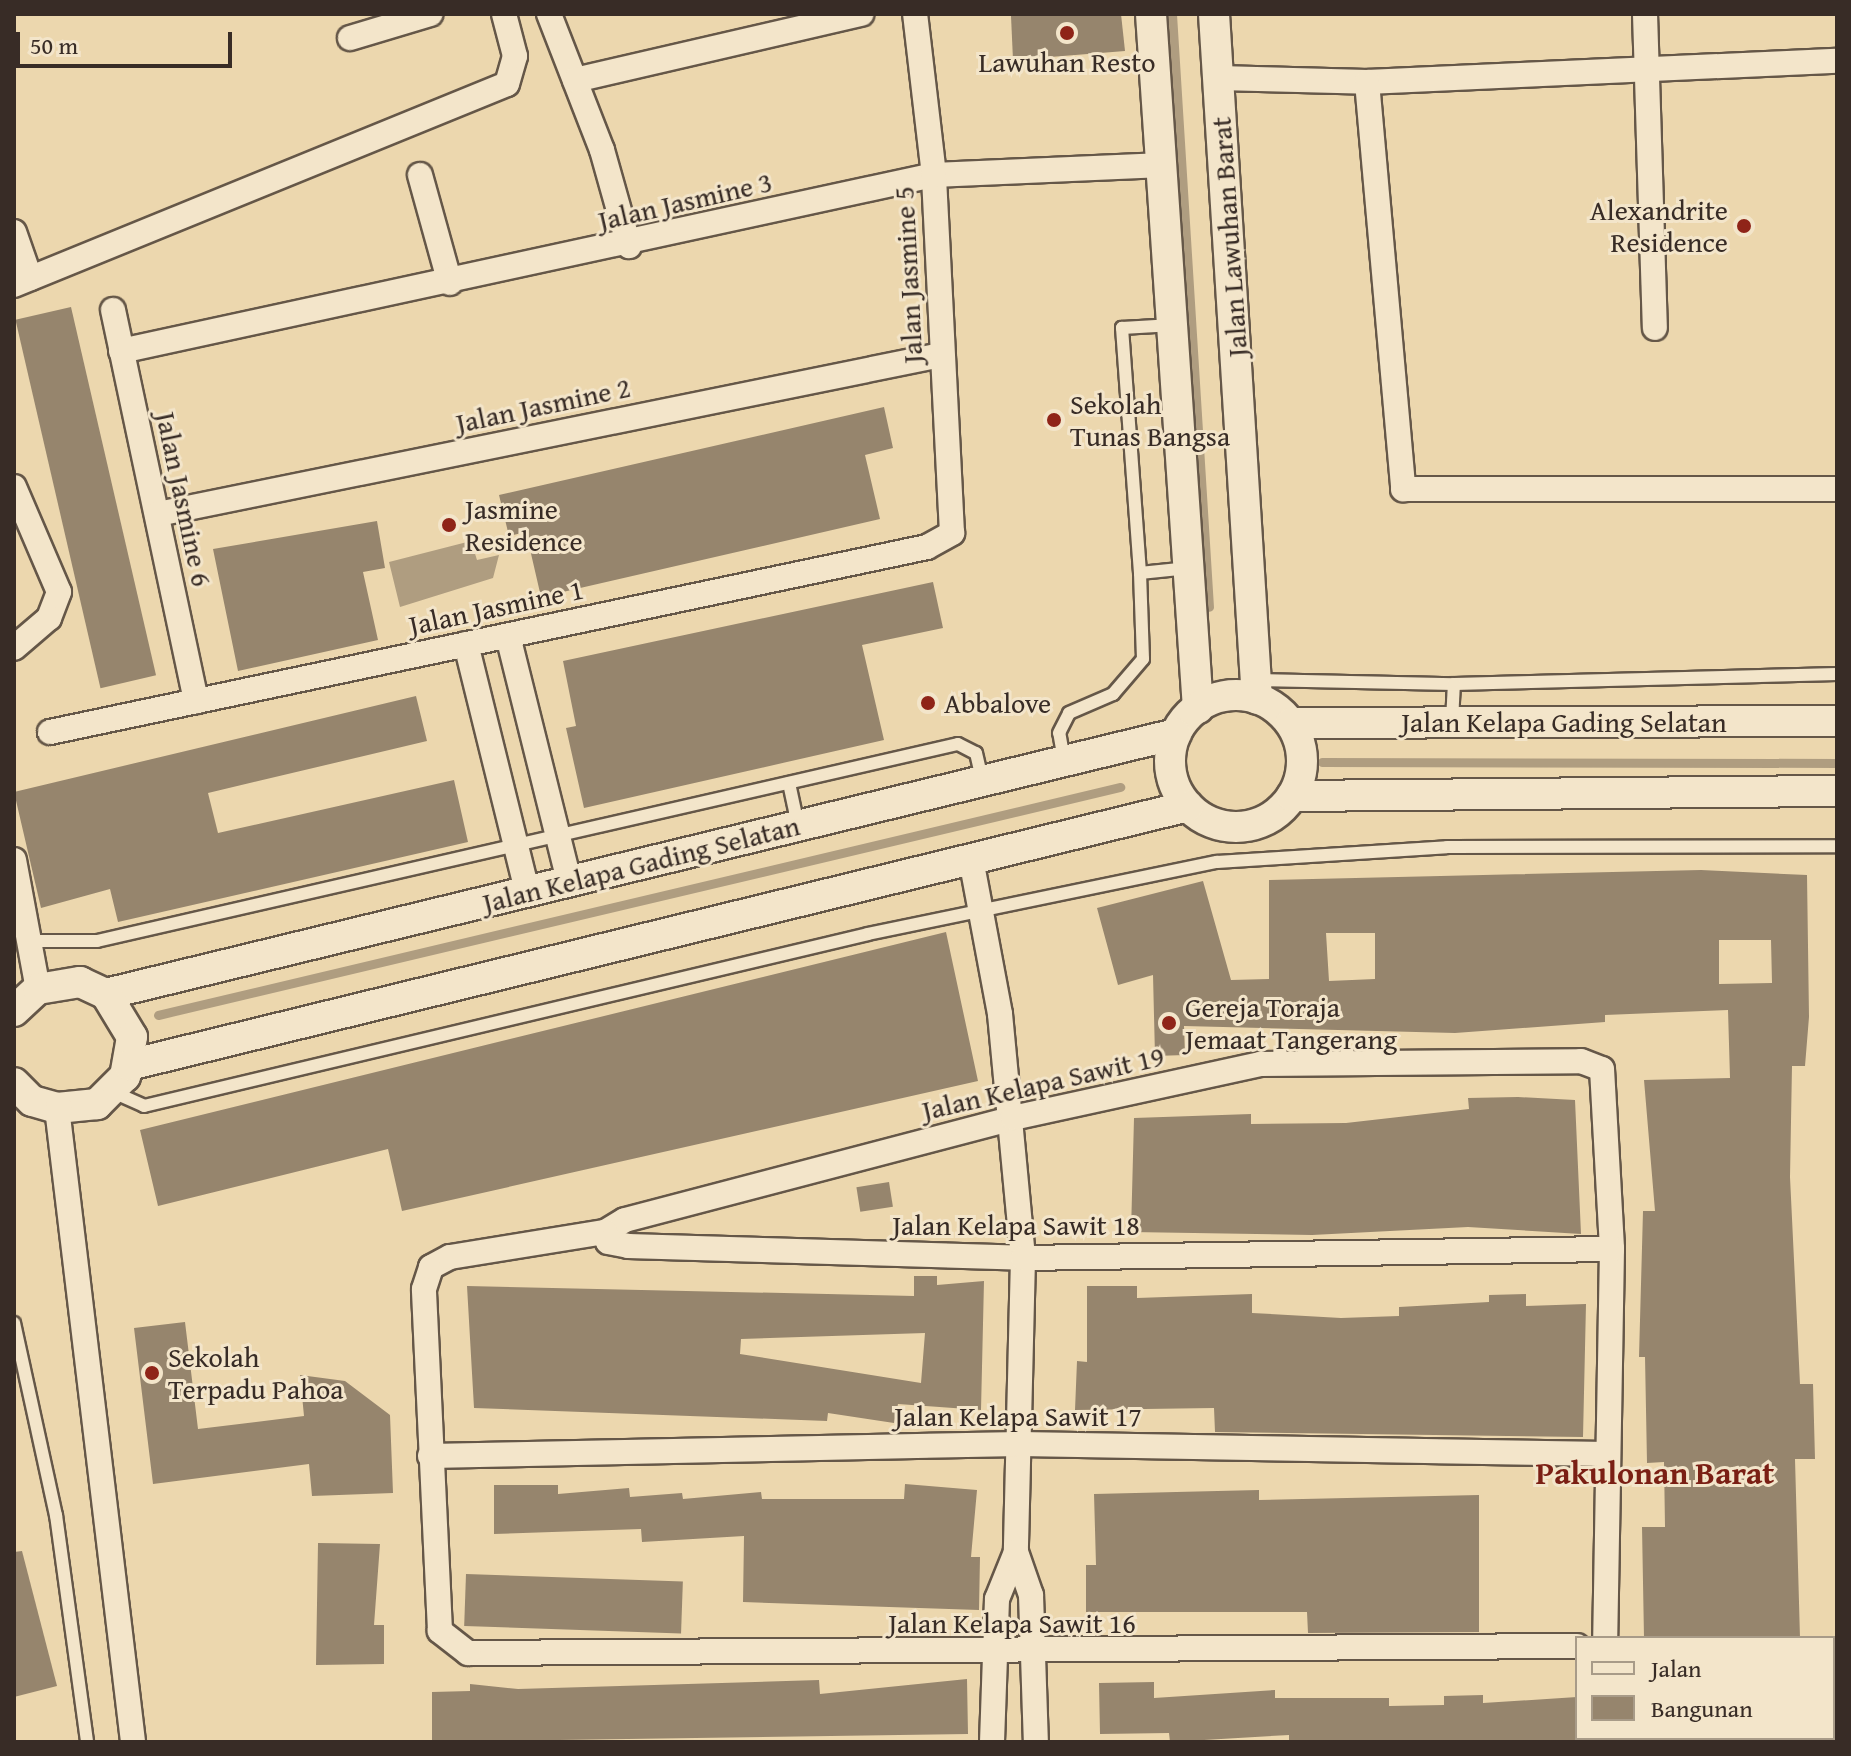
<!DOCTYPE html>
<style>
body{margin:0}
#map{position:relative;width:1851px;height:1756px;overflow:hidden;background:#ecd7ae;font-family:"Gentium Book Plus",serif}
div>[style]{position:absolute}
.water>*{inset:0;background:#af9d80}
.stream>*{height:9px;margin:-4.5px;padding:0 4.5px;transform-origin:4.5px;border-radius:4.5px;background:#af9d80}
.building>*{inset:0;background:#96856d;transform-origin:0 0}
.roads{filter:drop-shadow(2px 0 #655748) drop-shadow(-2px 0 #655748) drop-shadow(0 2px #655748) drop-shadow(0 -2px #655748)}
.service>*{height:12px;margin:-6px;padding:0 6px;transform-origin:6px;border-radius:6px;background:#f3e5ca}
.minor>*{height:24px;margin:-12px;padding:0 12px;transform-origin:12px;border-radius:12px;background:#f3e5ca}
.tertiary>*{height:30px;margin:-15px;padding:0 15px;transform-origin:15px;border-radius:15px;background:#f3e5ca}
.tertiary>.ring{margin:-15px;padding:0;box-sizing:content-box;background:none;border:30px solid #f3e5ca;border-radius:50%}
.dots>*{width:22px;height:22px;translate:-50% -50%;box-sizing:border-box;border:4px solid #f3e5ca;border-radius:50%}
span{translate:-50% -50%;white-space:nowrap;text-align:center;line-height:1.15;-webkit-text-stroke:6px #f3e5ca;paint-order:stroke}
.poi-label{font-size:28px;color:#382c26}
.right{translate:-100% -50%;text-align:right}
.left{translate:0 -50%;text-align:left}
.street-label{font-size:28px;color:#382c26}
.quarter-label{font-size:32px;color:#7a1f14;font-weight:700}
.frame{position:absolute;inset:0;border:16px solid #382c26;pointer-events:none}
.legend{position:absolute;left:1575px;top:1636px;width:260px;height:104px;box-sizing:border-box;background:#f3e5ca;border:2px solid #a89b88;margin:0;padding:10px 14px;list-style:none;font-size:24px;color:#382c26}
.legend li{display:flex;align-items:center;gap:16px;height:40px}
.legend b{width:40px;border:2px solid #a89b88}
.scale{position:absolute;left:16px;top:32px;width:216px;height:36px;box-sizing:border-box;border:4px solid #382c26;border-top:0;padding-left:10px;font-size:24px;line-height:28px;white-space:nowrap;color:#382c26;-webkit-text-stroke:6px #f3e5ca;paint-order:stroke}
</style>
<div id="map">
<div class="water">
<div style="clip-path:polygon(471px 541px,477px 560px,499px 555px,493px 578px,400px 607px,389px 562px)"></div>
</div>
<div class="stream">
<div style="left:1172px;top:14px;width:594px;rotate:86.43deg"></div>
<div style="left:1322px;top:762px;width:515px;rotate:0.11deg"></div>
<div style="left:158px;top:1015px;width:989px;rotate:-13.33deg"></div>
</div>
<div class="building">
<div style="clip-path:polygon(1121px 14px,1125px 51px,1013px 60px,1011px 16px)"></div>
<div style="left:71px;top:307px;width:378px;height:57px;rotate:77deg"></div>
<div style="clip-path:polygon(884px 407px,893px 448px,865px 455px,880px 519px,541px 597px,526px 532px,509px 536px,499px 495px)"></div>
<div style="clip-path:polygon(377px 521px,385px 568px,363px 572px,378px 640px,238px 671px,213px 549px)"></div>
<div style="clip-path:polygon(933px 582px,943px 628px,862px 645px,884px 740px,584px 808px,566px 728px,576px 726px,563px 661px)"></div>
<div style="clip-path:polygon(416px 696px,427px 741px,208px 793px,218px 833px,454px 780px,468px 842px,118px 922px,110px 889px,41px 908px,14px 792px)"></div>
<div style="clip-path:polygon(evenodd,1701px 870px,1807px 875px,1809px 1017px,1805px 1066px,1792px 1066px,1790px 1177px,1800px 1384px,1813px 1384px,1815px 1459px,1795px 1459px,1800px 1638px,1644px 1638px,1642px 1527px,1665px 1527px,1664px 1462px,1647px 1463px,1645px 1357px,1639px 1357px,1643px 1211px,1655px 1211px,1644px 1080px,1730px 1078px,1728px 1010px,1605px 1015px,1605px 1022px,1455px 1033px,1184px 1026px,1185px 1055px,1155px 1056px,1153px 975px,1118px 985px,1097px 908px,1203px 881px,1231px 980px,1269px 979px,1269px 880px,1701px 870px,1326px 933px,1375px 933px,1375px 979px,1329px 981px,1326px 933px,1701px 870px,1719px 940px,1771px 940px,1772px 983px,1719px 984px,1719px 940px)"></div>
<div style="clip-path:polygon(946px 932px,978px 1081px,402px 1211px,388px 1149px,158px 1206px,140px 1130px)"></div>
<div style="clip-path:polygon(1518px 1097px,1575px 1100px,1581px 1234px,1468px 1227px,1312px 1235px,1131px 1232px,1134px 1118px,1251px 1114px,1251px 1124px,1346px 1123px,1469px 1109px,1468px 1098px)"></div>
<div style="left:889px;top:1182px;width:25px;height:33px;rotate:81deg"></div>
<div style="clip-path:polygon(evenodd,914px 1276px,937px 1276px,937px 1285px,984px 1281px,981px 1410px,898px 1404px,894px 1423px,828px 1413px,827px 1421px,474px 1408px,467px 1286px,914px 1296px,914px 1276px,925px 1333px,921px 1383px,740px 1354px,741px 1339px,925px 1333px)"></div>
<div style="clip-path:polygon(1087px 1286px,1137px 1286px,1137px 1298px,1252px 1294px,1252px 1313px,1341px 1318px,1399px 1316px,1399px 1307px,1489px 1302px,1489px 1295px,1526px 1294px,1526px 1306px,1586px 1304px,1583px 1437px,1215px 1432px,1214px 1408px,1075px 1410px,1077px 1361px,1087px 1362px)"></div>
<div style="clip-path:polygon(185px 1322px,198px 1429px,304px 1416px,300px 1375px,345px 1381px,390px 1415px,393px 1493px,312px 1496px,309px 1464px,153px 1484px,134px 1328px)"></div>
<div style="clip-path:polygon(905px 1484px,977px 1490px,971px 1557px,980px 1557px,979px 1610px,743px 1602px,744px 1536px,642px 1542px,641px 1529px,494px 1534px,494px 1485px,558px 1485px,558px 1494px,629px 1488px,630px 1497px,682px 1493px,683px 1499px,761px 1492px,762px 1499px,904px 1499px)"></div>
<div style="clip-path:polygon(1259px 1490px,1259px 1500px,1479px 1495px,1479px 1632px,1308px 1633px,1307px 1612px,1086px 1612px,1086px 1565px,1096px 1565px,1094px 1494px)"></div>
<div style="clip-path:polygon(318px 1543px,380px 1544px,374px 1625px,384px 1625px,384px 1664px,316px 1665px)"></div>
<div style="clip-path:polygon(22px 1551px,57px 1686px,14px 1697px,14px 1552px)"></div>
<div style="left:466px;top:1574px;width:217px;height:52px;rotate:2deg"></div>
<div style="clip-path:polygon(967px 1679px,968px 1734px,432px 1742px,432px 1692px,470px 1691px,470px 1684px,518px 1689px,819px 1680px,820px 1694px)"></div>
<div style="clip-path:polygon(1154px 1682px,1154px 1698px,1275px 1690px,1275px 1698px,1389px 1698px,1389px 1706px,1444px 1705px,1444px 1696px,1483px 1695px,1483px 1703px,1577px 1697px,1577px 1742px,1289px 1742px,1289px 1735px,1170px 1742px,1169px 1733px,1100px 1734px,1099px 1683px)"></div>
</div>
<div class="roads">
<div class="service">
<div style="left:1140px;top:573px;width:246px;rotate:-94.2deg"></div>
<div style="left:1122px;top:328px;width:51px;rotate:-3.4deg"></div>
<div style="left:1257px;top:680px;width:197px;rotate:1.2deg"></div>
<div style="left:1454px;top:684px;width:383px;rotate:-1.5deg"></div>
<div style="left:1452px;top:721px;width:37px;rotate:-87deg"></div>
<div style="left:1064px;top:760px;width:27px;rotate:-100deg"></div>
<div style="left:1059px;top:733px;width:22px;rotate:-63deg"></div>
<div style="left:1069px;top:713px;width:48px;rotate:-23.4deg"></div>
<div style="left:1113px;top:694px;width:46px;rotate:-49.4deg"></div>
<div style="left:1143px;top:659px;width:86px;rotate:-92deg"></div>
<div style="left:1140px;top:573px;width:49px;rotate:-5.8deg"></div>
<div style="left:789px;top:783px;width:43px;rotate:77.9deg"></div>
<div style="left:29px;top:941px;width:68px"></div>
<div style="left:97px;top:941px;width:883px;rotate:-12.89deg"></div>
<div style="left:958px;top:744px;width:20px;rotate:27deg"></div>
<div style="left:976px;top:753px;width:28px;rotate:77deg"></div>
<div style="left:113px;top:1092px;width:34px;rotate:24deg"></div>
<div style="left:144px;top:1106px;width:744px;rotate:-13.36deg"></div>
<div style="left:868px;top:934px;width:356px;rotate:-11.7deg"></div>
<div style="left:1217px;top:862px;width:230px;rotate:-3.7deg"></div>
<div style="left:1447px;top:847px;width:390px;rotate:-0.1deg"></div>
<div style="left:14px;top:1323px;width:197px;rotate:77.7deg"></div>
<div style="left:56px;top:1515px;width:229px;rotate:82.2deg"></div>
</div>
<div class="minor">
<div style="left:549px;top:14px;width:146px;rotate:68.7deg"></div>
<div style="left:602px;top:150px;width:100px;rotate:74.3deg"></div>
<div style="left:1645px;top:14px;width:314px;rotate:88.2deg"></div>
<div style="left:350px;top:38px;width:84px;rotate:-16.7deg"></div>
<div style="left:1219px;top:78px;width:148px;rotate:1.5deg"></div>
<div style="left:1367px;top:82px;width:470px;rotate:-2.6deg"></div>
<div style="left:575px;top:80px;width:294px;rotate:-13deg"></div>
<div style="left:1367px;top:82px;width:409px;rotate:84.9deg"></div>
<div style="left:1403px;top:489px;width:434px"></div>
<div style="left:420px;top:175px;width:112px;rotate:74.5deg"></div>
<div style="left:14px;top:232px;width:49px;rotate:70.8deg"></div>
<div style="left:14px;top:285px;width:532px;rotate:-22.18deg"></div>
<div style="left:507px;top:84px;width:29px;rotate:-74deg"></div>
<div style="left:515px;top:56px;width:43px;rotate:-104.7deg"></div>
<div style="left:113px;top:310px;width:400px;rotate:78deg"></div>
<div style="left:121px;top:351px;width:832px;rotate:-12.22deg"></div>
<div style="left:934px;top:175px;width:229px;rotate:-2.5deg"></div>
<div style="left:14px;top:487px;width:114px;rotate:66.8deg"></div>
<div style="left:59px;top:592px;width:28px;rotate:111deg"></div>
<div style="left:49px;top:618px;width:46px;rotate:139.4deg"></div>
<div style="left:158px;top:514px;width:799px;rotate:-11.48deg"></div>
<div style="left:508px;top:636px;width:252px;rotate:76deg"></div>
<div style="left:466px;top:644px;width:254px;rotate:76.1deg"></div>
<div style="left:50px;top:732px;width:896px;rotate:-11.91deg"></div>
<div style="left:927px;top:547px;width:29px;rotate:-29deg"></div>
<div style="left:952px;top:533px;width:358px;rotate:-92.9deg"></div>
<div style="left:934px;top:175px;width:162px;rotate:-96.7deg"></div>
<div style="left:971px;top:859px;width:158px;rotate:79.4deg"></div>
<div style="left:1000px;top:1014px;width:245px;rotate:84.6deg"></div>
<div style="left:1023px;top:1258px;width:294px;rotate:91.4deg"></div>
<div style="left:1016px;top:1552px;width:51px;rotate:112deg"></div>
<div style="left:997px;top:1599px;width:143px;rotate:92deg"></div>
<div style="left:14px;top:860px;width:131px;rotate:79.5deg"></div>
<div style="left:57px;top:1108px;width:639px;rotate:83.16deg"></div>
<div style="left:605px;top:1232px;width:23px;rotate:-31deg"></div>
<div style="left:625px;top:1220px;width:401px;rotate:-14.7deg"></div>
<div style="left:1013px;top:1118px;width:253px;rotate:-12.3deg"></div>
<div style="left:1260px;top:1064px;width:321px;rotate:-0.5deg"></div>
<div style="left:1581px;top:1061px;width:22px;rotate:21deg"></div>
<div style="left:1602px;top:1069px;width:180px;rotate:86.8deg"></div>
<div style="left:1612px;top:1249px;width:389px;rotate:91deg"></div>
<div style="left:430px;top:1456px;width:590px;rotate:-1.17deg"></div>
<div style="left:1020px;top:1444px;width:587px;rotate:0.98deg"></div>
<div style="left:1016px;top:1552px;width:46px;rotate:70.8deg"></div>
<div style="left:1031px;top:1595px;width:147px;rotate:88.1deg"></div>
<div style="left:1577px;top:1646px;width:1109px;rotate:179.64deg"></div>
<div style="left:468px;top:1653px;width:36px;rotate:-142deg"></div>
<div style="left:440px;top:1631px;width:342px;rotate:-92.7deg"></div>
<div style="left:424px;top:1289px;width:23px;rotate:-72deg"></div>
<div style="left:431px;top:1267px;width:21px;rotate:-28deg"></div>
<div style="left:450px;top:1257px;width:157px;rotate:-9.2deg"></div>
<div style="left:605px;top:1232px;width:10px;rotate:73deg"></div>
<div style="left:608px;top:1242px;width:20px;rotate:11deg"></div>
<div style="left:628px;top:1246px;width:395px;rotate:1.7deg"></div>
<div style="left:1023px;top:1258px;width:589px;rotate:-0.88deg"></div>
</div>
<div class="tertiary">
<div style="left:1151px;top:14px;width:696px;rotate:86.13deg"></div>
<div style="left:1214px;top:14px;width:686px;rotate:86.41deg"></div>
<div class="ring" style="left:1170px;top:695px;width:102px;height:102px"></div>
<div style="left:1291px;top:723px;width:546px;rotate:-0.21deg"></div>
<div style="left:1292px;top:796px;width:545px;rotate:-0.53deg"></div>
<div style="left:106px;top:994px;width:1101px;rotate:-13.66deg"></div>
<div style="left:14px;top:1011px;width:33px;rotate:-43deg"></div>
<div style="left:38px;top:989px;width:43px;rotate:-9.5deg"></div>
<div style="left:80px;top:982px;width:29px;rotate:25deg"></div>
<div style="left:106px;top:994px;width:50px;rotate:58.8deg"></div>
<div style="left:132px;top:1037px;width:40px;rotate:100deg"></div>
<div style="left:125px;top:1076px;width:40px;rotate:135deg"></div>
<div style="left:97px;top:1104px;width:40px;rotate:174.3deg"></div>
<div style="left:57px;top:1108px;width:26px;rotate:-164deg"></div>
<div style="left:32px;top:1101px;width:25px;rotate:-135deg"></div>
<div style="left:129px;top:1065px;width:1090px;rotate:-13.74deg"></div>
</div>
</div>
<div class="dots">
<div style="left:1067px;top:33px;background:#8f2418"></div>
<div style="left:1744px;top:226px;background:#8f2418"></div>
<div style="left:1054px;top:420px;background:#8f2418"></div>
<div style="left:449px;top:525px;background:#8f2418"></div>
<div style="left:928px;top:703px;background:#8f2418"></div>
<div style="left:1169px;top:1023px;background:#8f2418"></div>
<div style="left:152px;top:1373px;background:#8f2418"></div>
</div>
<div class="poi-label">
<span style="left:1067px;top:62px">Lawuhan Resto</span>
<span class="right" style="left:1728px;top:226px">Alexandrite<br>Residence</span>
<span class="left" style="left:1070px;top:420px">Sekolah<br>Tunas Bangsa</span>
<span class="left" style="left:465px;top:525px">Jasmine<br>Residence</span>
<span class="left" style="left:944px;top:703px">Abbalove</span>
<span class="left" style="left:1185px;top:1023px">Gereja Toraja<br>Jemaat Tangerang</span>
<span class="left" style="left:168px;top:1373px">Sekolah<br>Terpadu Pahoa</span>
</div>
<div class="street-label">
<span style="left:685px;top:201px;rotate:-13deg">Jalan Jasmine 3</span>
<span style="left:1229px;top:237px;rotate:-94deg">Jalan Lawuhan Barat</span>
<span style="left:908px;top:275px;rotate:-93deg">Jalan Jasmine 5</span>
<span style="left:543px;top:405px;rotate:-12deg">Jalan Jasmine 2</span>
<span style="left:184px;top:499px;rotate:78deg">Jalan Jasmine 6</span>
<span style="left:496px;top:607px;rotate:-12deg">Jalan Jasmine 1</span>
<span style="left:1564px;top:722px">Jalan Kelapa Gading Selatan</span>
<span style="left:641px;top:864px;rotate:-14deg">Jalan Kelapa Gading Selatan</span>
<span style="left:1043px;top:1083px;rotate:-13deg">Jalan Kelapa Sawit 19</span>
<span style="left:1016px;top:1225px">Jalan Kelapa Sawit 18</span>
<span style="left:1018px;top:1416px">Jalan Kelapa Sawit 17</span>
<span style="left:1012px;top:1623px">Jalan Kelapa Sawit 16</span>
</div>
<div class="quarter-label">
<span style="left:1655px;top:1473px">Pakulonan Barat</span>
</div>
<div class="frame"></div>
<ul class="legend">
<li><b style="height:10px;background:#f3e5ca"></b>Jalan</li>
<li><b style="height:22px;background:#96856d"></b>Bangunan</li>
</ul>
<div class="scale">50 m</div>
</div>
